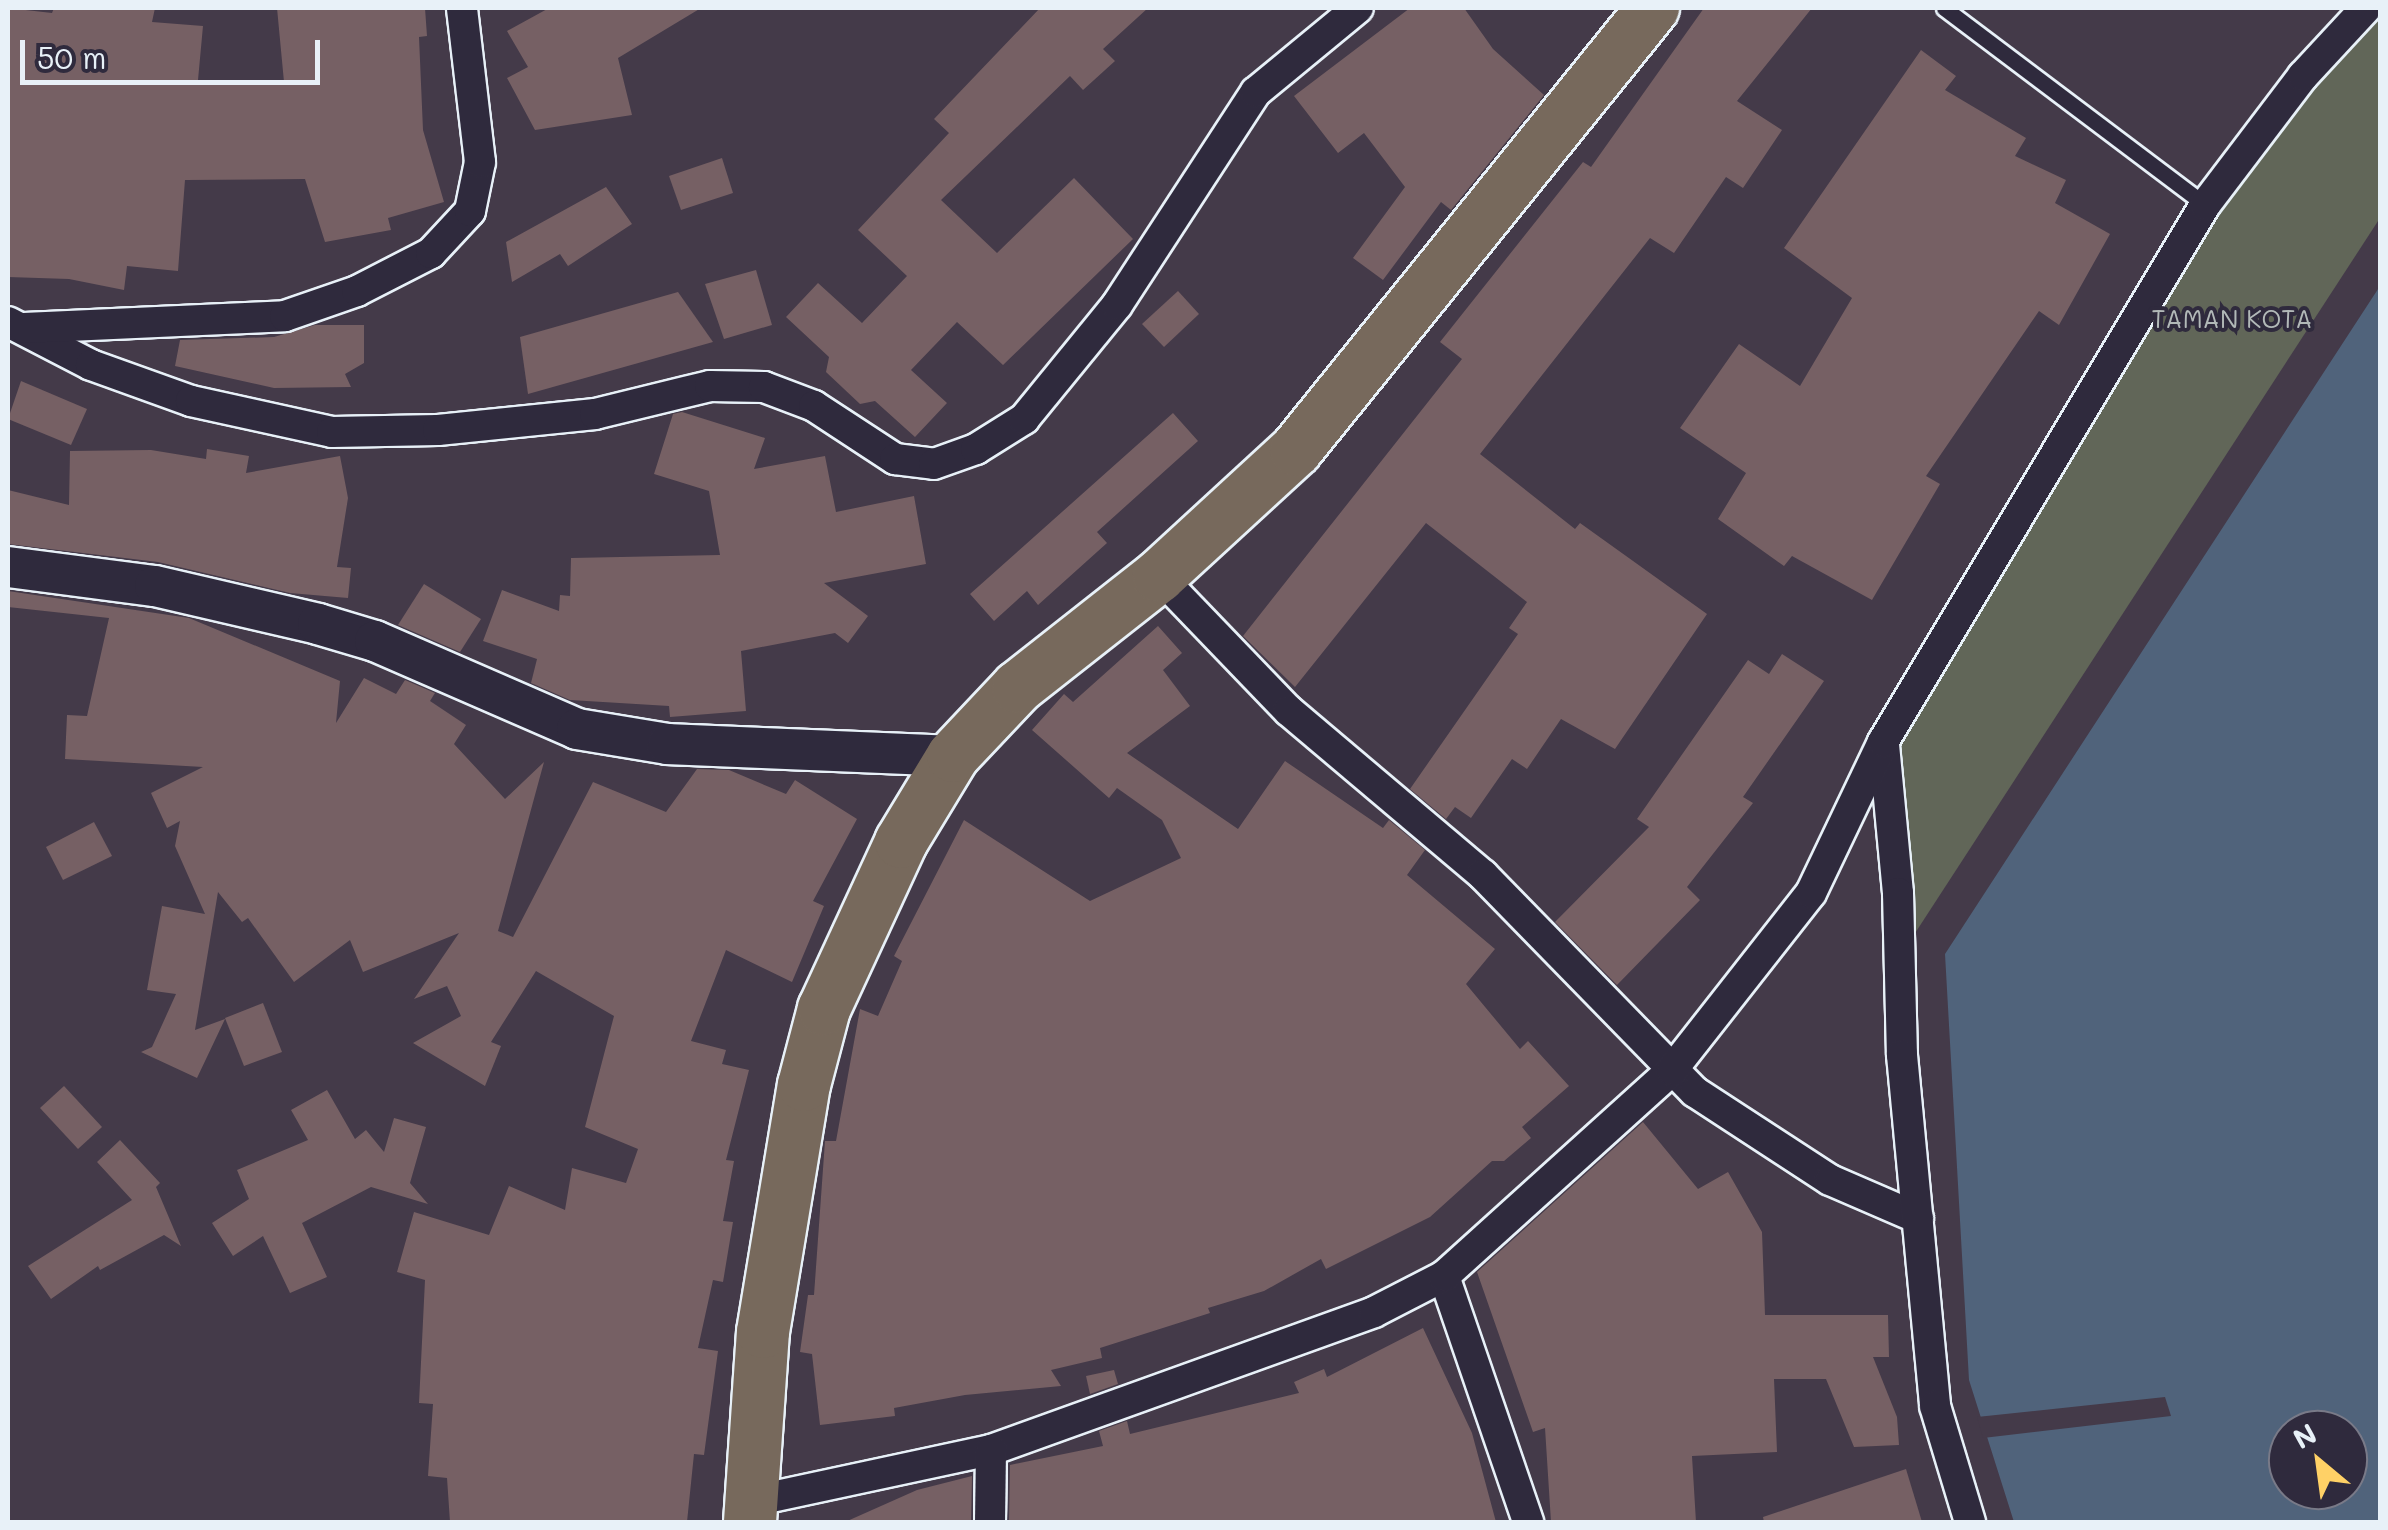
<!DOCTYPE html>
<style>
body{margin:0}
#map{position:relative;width:2388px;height:1530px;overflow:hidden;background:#443a49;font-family:Mali,sans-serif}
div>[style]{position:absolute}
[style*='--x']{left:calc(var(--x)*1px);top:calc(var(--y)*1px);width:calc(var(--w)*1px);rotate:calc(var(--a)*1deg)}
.green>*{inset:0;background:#616658}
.water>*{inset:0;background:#50637b}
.pier>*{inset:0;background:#443a49}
.building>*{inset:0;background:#766064}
.roads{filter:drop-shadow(2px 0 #e8f1f8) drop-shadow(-2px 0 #e8f1f8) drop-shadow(0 2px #e8f1f8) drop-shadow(0 -2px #e8f1f8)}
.service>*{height:15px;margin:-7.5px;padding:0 7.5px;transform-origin:7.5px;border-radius:7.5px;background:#2f2a3d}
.minor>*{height:30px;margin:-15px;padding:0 15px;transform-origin:15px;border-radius:15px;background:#2f2a3d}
.tertiary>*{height:40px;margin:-20px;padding:0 20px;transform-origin:20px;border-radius:20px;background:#2f2a3d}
.trunk>*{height:52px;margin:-26px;padding:0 26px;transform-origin:26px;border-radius:26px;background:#77695c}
span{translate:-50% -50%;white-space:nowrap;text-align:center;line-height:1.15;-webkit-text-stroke:8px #2f2a3d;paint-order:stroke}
.park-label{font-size:25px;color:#b2b9b8}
.frame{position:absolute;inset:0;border:10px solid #e8f1f8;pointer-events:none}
.north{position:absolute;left:2268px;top:1410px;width:100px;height:100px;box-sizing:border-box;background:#2f2a3d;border:2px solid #797a88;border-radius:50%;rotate:331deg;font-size:28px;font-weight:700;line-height:40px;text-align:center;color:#e8f1f8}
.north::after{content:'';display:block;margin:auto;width:35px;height:45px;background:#ffd166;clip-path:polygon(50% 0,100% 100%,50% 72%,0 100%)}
.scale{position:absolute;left:20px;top:40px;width:300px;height:45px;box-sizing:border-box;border:5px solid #e8f1f8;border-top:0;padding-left:12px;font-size:30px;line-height:35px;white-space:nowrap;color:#e8f1f8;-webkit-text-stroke:8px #2f2a3d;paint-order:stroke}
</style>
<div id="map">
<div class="green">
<i style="clip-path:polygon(2380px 15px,2380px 218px,1908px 944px,1891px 742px,2241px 176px,2351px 36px)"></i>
</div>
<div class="water">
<i style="clip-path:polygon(evenodd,2380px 286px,2380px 1522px,2014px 1522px,1969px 1380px,1945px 954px,2380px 286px,2288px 1430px,2348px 1430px,2348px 1490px,2288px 1490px,2288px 1430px)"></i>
</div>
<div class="pier">
<i style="clip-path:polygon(2165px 1397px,2171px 1416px,1983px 1438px,1977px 1417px)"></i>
</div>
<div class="building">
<i style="clip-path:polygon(8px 8px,52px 13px,54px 8px,155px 8px,152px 22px,203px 26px,198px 80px,284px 82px,277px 8px,425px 8px,427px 36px,419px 37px,423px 130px,444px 202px,388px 218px,391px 230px,325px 242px,305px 179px,185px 180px,178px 271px,127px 266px,124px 290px,69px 279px,8px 277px)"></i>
<i style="clip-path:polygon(549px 8px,701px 8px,618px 58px,632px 115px,535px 130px,507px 78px,528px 67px,507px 31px)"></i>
<i style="clip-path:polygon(1040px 8px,1148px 8px,1103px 49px,1115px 61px,1083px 90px,1070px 76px,941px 200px,997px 253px,1074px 178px,1133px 239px,1003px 365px,957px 322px,911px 370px,947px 403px,915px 437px,875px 401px,860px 404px,826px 372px,829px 357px,786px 317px,818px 283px,862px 323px,907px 276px,858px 230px,949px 133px,934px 119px)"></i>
<i style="clip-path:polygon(1410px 8px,1464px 8px,1493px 49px,1544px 95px,1451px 210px,1441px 202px,1383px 280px,1353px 258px,1405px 187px,1364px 133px,1338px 153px,1294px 96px)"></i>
<i style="clip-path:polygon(1704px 8px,1812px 8px,1737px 101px,1782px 130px,1743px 188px,1726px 177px,1674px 253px,1650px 238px,1480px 454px,1575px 529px,1580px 523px,1707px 614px,1615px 749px,1561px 719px,1527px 769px,1512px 759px,1471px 818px,1455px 807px,1446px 819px,1410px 789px,1518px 634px,1509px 628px,1527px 602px,1426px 523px,1295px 687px,1243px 636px,1462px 359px,1440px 342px,1583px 162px,1591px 167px)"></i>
<i style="clip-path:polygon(1921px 50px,1956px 76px,1945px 90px,2026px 138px,2015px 156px,2066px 180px,2055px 203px,2110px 234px,2059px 325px,2039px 311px,1926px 476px,1940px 484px,1872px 600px,1792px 556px,1784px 566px,1718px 519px,1746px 473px,1680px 428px,1739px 344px,1800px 386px,1852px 298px,1784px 248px)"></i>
<i style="clip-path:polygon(722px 158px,733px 193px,681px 210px,669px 176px)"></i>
<i style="clip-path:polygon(606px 187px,632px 224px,568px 266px,560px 254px,512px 282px,506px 242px)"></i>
<i style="clip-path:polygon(756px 270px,772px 325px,724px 339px,705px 284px)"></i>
<i style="clip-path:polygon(1178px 291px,1199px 314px,1164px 347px,1142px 324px)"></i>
<i style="clip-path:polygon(678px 292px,713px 342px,528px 394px,520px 337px)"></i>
<i style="clip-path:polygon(315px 325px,364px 325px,364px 363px,345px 374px,351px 387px,274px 388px,175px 366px,180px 340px,274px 337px)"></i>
<i style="clip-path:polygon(21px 381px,87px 409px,71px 445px,8px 419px)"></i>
<i style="clip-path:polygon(682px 412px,765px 438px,754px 469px,825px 456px,836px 512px,914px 496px,926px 564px,824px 583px,868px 616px,848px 643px,835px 633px,741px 651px,746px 711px,670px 717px,669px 706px,570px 700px,531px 683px,537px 659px,483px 641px,502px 590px,559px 611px,560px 595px,570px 596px,571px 558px,720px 555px,709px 491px,654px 474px,673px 414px)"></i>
<i style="clip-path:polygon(1173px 413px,1198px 441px,1097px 532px,1107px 543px,1038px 605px,1027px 591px,994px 621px,970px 594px)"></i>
<i style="clip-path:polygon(207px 449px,249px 456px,246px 473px,340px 456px,348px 498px,337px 567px,351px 568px,348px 598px,290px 593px,158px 562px,8px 544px,8px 490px,69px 505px,70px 451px,151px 450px,206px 459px)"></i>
<i style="clip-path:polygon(424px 584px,481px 619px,460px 652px,398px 625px)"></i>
<i style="clip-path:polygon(8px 591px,189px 618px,340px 681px,336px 723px,364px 678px,396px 694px,405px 680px,435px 693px,430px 701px,466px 725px,454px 744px,505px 799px,544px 762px,498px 931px,513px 937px,593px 782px,666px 812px,697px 769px,729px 770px,786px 794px,795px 780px,857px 819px,813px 901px,824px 906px,792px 982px,726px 950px,691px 1041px,726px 1050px,722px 1064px,749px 1070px,726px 1160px,734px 1161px,723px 1221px,733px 1222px,723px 1282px,713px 1280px,698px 1348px,718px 1351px,704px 1455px,694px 1454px,687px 1522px,450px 1522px,447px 1478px,428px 1476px,433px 1404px,419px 1403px,425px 1280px,397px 1272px,414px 1212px,489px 1235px,509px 1186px,565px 1210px,572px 1168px,626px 1183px,638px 1149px,585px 1127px,614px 1016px,536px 971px,491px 1042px,501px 1046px,485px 1086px,413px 1043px,461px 1016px,447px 986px,414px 999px,459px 933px,363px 972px,350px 940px,294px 982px,248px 918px,242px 922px,218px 892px,195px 1030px,225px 1019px,197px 1078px,141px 1052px,152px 1047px,176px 994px,147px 990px,162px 906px,205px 914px,175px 846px,180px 821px,167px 828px,151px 793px,203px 767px,65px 759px,67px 715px,87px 716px,109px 618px,8px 607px)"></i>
<i style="clip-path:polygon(1158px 626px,1182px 653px,1163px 670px,1190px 706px,1127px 753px,1238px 829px,1285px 761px,1383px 828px,1389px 820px,1425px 850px,1407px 875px,1495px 949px,1466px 984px,1520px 1049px,1528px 1041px,1569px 1086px,1522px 1127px,1531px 1138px,1504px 1161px,1492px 1161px,1430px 1217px,1326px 1269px,1321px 1259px,1264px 1291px,1208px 1308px,1210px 1313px,1100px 1348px,1102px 1358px,1051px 1370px,1061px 1386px,965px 1395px,894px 1408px,895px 1416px,820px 1425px,812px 1354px,800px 1352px,808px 1295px,814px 1295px,825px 1141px,836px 1141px,860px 1009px,878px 1016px,902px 961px,894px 956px,964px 820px,1090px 901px,1181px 858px,1162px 820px,1117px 788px,1109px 798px,1032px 730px,1064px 694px,1073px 702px)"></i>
<i style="clip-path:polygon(1782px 654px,1824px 681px,1743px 797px,1753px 803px,1687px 887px,1700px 900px,1617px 985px,1555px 922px,1649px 827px,1637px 819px,1748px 660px,1769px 674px)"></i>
<i style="clip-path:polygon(94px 822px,112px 856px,63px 880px,46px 847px)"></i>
<i style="clip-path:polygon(263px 1003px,282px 1052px,244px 1066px,225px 1018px)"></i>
<i style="clip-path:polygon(64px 1086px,102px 1127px,78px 1149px,40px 1108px)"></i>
<i style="clip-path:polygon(327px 1090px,355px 1139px,366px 1130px,384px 1152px,394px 1118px,426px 1127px,410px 1183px,428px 1204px,371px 1187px,302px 1223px,327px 1277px,290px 1293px,263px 1236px,233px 1256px,212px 1223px,249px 1199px,237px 1170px,308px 1140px,291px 1110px)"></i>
<i style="clip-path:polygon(1643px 1122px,1698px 1189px,1728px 1172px,1762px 1232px,1765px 1315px,1888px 1315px,1889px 1357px,1873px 1357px,1897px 1417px,1899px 1445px,1854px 1447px,1826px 1379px,1774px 1379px,1777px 1452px,1692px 1456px,1696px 1522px,1551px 1522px,1545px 1428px,1533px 1432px,1477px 1272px)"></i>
<i style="clip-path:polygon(120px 1140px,160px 1183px,156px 1187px,181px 1246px,164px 1235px,100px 1270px,98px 1266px,51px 1299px,28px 1266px,132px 1200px,97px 1162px)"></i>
<i style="clip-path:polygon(1423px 1328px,1472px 1433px,1496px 1522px,1009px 1522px,1010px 1465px,1103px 1446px,1099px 1431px,1127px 1421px,1130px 1434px,1299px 1393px,1294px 1382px,1324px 1369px,1327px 1377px)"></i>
<i style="clip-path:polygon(1114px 1370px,1118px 1384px,1090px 1394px,1086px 1376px)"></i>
<i style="clip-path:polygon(1906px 1469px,1922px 1522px,1764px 1522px,1763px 1517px)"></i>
<i style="clip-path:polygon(972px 1476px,971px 1522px,845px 1522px,917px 1490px)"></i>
</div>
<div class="roads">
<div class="service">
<i style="--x:1944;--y:8;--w:327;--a:37"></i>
</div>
<div class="minor">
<i style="--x:8;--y:322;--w:93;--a:27.4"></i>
<i style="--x:91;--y:365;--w:106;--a:19.8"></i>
<i style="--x:191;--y:401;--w:144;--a:12.4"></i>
<i style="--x:332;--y:432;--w:106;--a:-1.1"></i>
<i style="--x:438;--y:430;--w:158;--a:-5.8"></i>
<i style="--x:595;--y:414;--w:118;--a:-13.7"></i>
<i style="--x:710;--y:386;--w:54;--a:1.1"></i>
<i style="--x:764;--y:387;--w:53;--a:20.8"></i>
<i style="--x:814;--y:406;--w:97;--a:33.2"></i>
<i style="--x:895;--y:459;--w:39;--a:7"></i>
<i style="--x:934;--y:464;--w:45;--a:-19.7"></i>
<i style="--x:976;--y:449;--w:57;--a:-32"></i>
<i style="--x:1024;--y:419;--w:147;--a:-50.8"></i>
<i style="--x:1117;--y:305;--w:254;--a:-56.9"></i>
<i style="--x:1256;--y:92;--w:132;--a:-39.5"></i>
<i style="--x:24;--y:328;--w:261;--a:-2.6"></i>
<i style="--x:285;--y:316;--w:76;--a:-19.1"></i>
<i style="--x:357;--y:291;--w:83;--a:-27.2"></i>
<i style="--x:431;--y:253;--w:57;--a:-47.1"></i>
<i style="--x:470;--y:211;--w:50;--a:-78.5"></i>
<i style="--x:480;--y:162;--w:155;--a:-96.7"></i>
<i style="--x:1159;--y:576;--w:187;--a:46.1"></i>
<i style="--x:1289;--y:711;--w:254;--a:40.2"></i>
<i style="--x:1483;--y:875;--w:303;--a:45.7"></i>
<i style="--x:1695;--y:1092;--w:161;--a:33.1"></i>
<i style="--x:1830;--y:1180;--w:96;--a:23.4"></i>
<i style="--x:1884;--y:745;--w:149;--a:84.6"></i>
<i style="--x:1898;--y:893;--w:162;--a:88.6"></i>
<i style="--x:1902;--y:1055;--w:353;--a:84.6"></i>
<i style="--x:1935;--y:1406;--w:121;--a:73.2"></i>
<i style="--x:1444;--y:1276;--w:260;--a:71.1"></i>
<i style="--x:753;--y:1501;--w:243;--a:-12.1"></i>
<i style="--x:991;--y:1450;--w:407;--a:-19.8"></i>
<i style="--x:1374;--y:1312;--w:79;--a:-27.2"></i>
<i style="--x:1444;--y:1276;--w:307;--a:-42.1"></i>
<i style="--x:1672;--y:1070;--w:225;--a:-51.9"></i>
<i style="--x:1811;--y:893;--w:167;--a:-64.5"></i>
<i style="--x:1883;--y:742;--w:626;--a:-59.05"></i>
<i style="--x:2205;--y:205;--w:162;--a:-52.8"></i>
<i style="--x:2303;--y:76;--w:93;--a:-47.2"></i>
<i style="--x:990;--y:1522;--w:72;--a:-89.2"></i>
</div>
<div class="tertiary">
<i style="--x:8;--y:567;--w:148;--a:7.4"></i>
<i style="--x:155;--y:586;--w:167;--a:13.1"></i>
<i style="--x:318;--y:624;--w:59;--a:16.6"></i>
<i style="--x:375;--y:641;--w:220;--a:23.5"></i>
<i style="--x:577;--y:729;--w:92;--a:9.4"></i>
<i style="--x:668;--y:744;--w:285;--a:2.4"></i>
</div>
<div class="trunk">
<i style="--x:750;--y:1522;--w:190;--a:-86.1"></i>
<i style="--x:763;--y:1332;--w:250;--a:-80.6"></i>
<i style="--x:804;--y:1085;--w:79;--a:-75.3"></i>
<i style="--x:824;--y:1009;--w:184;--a:-65.2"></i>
<i style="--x:901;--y:842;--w:100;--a:-58.8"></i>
<i style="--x:953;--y:756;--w:95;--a:-46.7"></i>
<i style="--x:1018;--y:687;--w:179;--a:-38.2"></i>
<i style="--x:1159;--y:576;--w:186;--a:-42.6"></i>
<i style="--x:1296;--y:450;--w:568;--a:-51.07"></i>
</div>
</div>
<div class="park-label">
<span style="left:2232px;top:318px">TAMAN KOTA</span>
</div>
<div class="frame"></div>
<div class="north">N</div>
<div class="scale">50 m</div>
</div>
